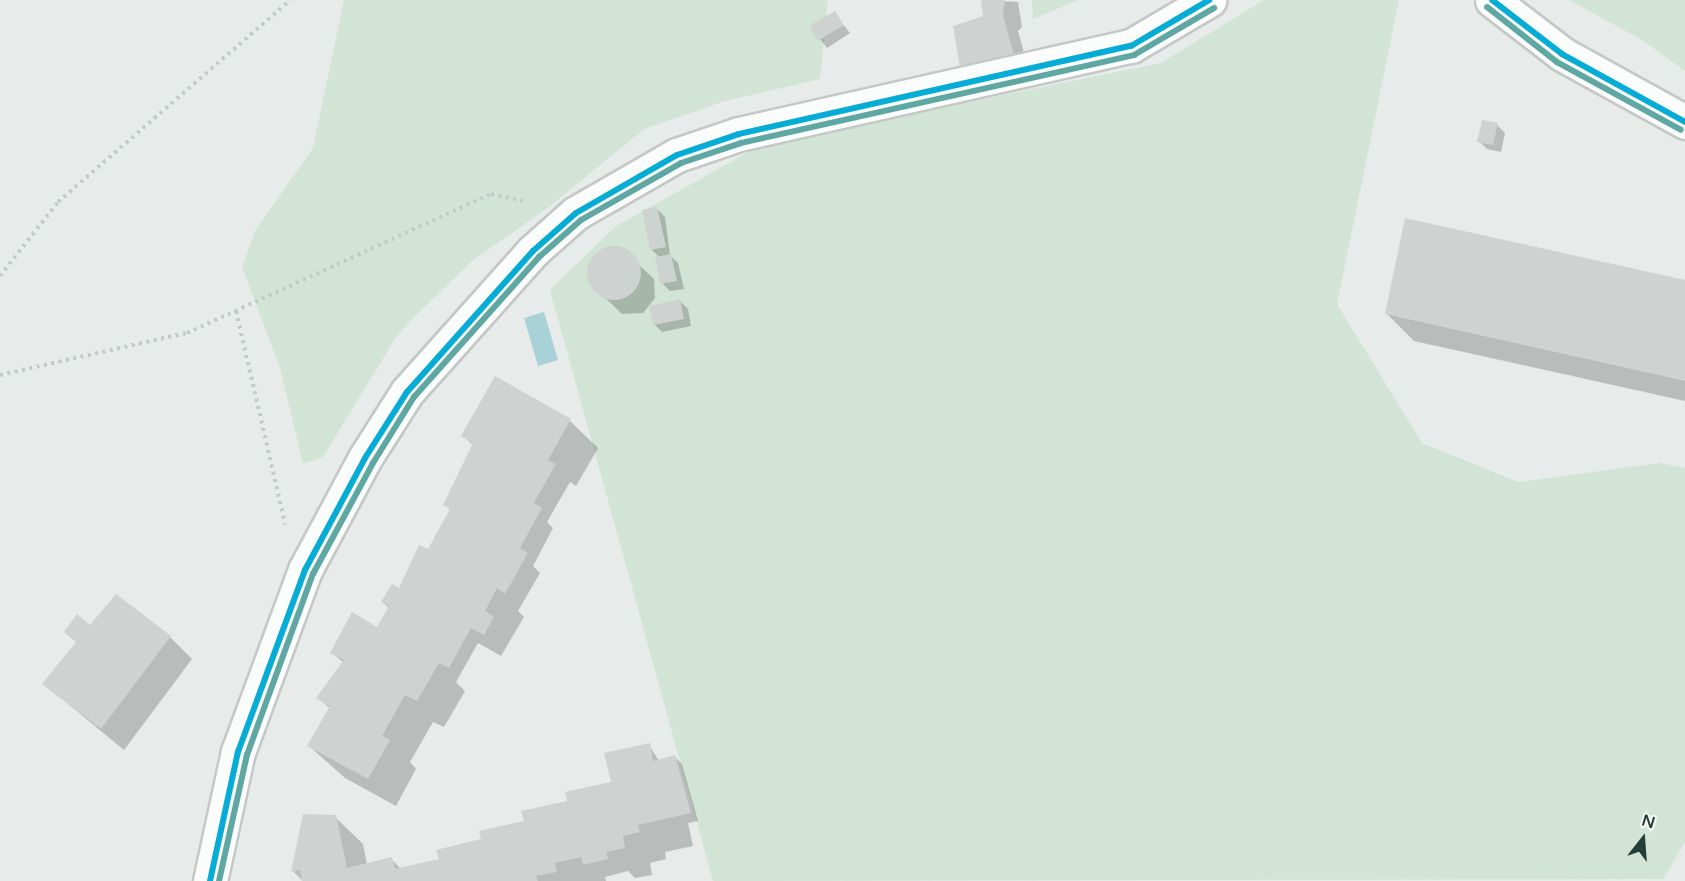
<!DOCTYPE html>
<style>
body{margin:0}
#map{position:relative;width:1685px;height:881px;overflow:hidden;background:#e7ebe9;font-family:"Varela Round",sans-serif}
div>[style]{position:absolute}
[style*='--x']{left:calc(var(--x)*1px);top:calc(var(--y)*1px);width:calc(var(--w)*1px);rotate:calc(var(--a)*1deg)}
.green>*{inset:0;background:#d1e4d6}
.water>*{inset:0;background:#a9d2d8}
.shadow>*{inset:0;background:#0003}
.building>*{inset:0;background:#ced2d0}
.round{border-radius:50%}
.path>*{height:4px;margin-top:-2px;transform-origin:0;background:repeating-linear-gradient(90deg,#c2cbc7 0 3px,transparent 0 7.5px)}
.roads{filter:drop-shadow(2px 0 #c4c8c6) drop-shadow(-2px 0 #c4c8c6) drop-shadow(0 2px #c4c8c6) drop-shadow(0 -2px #c4c8c6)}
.minor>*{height:33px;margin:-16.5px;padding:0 16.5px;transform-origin:16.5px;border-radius:16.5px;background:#fbfcfc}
.bus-1>*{height:6px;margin:-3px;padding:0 3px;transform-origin:3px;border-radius:3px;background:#05acd6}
.bus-2>*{height:6px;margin:-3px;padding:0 3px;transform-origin:3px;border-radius:3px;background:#5ea7a3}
span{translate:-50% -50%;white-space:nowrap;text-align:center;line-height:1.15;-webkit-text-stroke:4.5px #f5faf7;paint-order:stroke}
.north{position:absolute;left:1613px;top:809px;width:60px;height:60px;-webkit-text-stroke:4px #f5faf7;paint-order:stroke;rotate:17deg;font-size:16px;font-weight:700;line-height:24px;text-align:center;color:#243f37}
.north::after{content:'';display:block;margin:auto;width:21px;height:27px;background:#243f37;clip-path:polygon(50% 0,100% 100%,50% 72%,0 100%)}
</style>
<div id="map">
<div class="green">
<i style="clip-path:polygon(344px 0,828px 0,820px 79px,725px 101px,644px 129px,549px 207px,472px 261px,412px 319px,396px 337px,323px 457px,303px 464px,280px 368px,242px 267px,255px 231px,313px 148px)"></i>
<i style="clip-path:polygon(1032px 0,1078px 0,1033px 19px)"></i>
<i style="clip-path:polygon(1264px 0,1399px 0,1337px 304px,1422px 443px,1518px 482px,1660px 463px,1685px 468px,1685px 842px,1663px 879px,713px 881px,550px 290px,616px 226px,765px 143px,1161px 63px)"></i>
<i style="clip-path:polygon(1569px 0,1685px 0,1685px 71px,1642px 40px)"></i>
</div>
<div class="water">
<i style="clip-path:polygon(544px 312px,558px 360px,538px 366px,524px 318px)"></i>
</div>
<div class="shadow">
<i style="clip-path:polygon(982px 0,1018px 2px,1022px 27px,1018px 31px,1029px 71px,977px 83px,984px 17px)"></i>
<i style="clip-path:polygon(834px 13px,850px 33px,827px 48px,811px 27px)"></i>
<i style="clip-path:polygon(1497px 125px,1505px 133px,1501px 152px,1487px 149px,1479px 141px)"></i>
<i style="clip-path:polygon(657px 209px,665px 217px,670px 255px,678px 263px,684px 289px,670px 291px,662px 283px,660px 258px,652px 250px)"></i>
<i style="clip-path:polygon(604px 249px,622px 249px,654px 279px,655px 298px,643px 313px,622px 314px,591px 284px,589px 265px)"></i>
<i style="clip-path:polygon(1685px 282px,1685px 401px,1414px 341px,1387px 314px)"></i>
<i style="clip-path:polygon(680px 301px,688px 309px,691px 326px,662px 332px,654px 324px)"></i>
<i style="clip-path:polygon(509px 386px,570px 421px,598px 448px,576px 486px,570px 482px,547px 522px,553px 528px,533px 566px,540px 573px,518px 611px,524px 617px,511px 639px,501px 656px,478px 643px,456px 682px,465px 691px,444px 727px,433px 722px,410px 762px,416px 769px,396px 806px,345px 778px,308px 745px,331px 709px,318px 698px,344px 663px,331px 652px,378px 630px,390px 609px,383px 602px,400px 590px,420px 547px,430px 552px,451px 511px,445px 504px,473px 445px,463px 436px)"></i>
<i style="clip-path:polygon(170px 637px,192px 659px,124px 750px,44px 684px)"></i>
<i style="clip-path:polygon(649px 745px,659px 761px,674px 756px,682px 764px,698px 821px,688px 823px,693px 846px,665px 852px,666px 859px,650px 863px,652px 875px,635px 878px,628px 871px,605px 877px,606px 881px,303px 881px,293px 871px,335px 817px,363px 844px,367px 865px,391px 859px,401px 869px,440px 860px,613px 783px)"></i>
</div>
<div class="building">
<i style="clip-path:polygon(981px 0,1005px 0,1003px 15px,1014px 55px,960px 68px,953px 26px,983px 16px)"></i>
<i style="clip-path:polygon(835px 11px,844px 25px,818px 41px,809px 26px)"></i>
<i style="clip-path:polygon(1482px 120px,1498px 123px,1493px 145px,1477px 142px)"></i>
<i style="clip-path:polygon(657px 207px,666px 247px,650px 250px,642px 210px)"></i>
<i style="clip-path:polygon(1405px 218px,1685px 280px,1685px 381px,1385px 314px)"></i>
<i class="round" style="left:587px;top:246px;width:54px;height:54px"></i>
<i style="clip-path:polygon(671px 254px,677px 281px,660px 284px,655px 257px)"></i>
<i style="clip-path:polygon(680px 299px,684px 319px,653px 325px,649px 306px)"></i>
<i style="clip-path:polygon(495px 376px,571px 419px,548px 460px,556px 464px,534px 503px,542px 508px,520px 548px,528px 553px,505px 594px,497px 588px,485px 611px,494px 617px,484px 635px,471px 628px,449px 668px,439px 663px,417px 701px,405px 695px,382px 736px,390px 740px,368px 779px,307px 746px,330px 706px,316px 698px,344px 660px,330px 653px,352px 612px,377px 627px,389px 606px,381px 602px,392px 584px,399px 588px,419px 545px,428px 549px,450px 509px,443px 505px,473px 443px,461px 436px)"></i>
<i style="clip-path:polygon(116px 594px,171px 636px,101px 729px,42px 684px,76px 642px,64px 632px,77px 614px,90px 625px)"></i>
<i style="clip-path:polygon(650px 743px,653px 761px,675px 755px,691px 813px,638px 825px,640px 832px,623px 836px,625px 848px,606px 852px,608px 859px,583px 865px,581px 857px,555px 863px,557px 872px,536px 876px,538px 881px,302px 881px,300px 870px,291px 872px,303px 814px,336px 815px,347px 868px,392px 857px,395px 869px,439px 859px,436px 850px,481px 839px,479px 831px,524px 821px,521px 811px,567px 801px,565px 792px,611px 782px,604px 753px)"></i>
</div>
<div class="path">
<i style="--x:0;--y:276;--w:94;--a:-51.9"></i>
<i style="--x:58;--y:202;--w:308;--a:-41"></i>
<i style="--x:236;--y:311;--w:219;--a:77"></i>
<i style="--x:0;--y:375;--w:192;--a:-12.7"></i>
<i style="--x:187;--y:333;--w:334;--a:-24.6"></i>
<i style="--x:491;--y:194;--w:38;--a:12"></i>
</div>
<div class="roads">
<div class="minor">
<i style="--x:1492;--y:0;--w:88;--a:37.6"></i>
<i style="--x:1562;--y:54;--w:141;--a:28.9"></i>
<i style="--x:210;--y:881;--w:132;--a:-77.8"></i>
<i style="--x:238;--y:752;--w:194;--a:-69.8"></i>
<i style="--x:305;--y:570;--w:127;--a:-61.8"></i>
<i style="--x:365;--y:458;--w:78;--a:-57.5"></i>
<i style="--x:407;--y:392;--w:189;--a:-48.2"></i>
<i style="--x:533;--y:251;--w:57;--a:-41.5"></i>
<i style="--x:576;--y:213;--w:116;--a:-29.9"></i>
<i style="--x:677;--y:155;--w:65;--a:-18.7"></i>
<i style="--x:739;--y:134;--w:402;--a:-12.7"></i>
<i style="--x:1131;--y:46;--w:91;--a:-30.5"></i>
</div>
</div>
<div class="bus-1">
<i style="--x:1492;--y:0;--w:88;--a:37.6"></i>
<i style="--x:1562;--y:54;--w:141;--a:28.9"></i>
<i style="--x:210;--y:881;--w:132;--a:-77.8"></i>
<i style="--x:238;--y:752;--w:194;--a:-69.8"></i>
<i style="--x:305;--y:570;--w:127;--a:-61.8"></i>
<i style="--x:365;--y:458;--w:78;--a:-57.5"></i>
<i style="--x:407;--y:392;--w:189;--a:-48.2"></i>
<i style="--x:533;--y:251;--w:57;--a:-41.5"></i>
<i style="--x:576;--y:213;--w:116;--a:-29.9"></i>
<i style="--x:677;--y:155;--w:65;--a:-18.7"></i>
<i style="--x:739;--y:134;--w:402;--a:-12.7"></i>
<i style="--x:1131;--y:46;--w:91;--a:-30.5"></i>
</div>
<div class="bus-2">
<i style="--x:1487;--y:7;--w:89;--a:38.2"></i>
<i style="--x:1557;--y:62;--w:141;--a:28.7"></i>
<i style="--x:219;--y:881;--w:129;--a:-77.5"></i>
<i style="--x:247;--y:755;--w:193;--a:-70"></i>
<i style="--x:313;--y:574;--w:126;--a:-61.6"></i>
<i style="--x:373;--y:463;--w:78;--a:-58.2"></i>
<i style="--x:414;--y:397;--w:188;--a:-48.2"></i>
<i style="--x:539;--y:257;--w:56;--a:-41.4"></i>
<i style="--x:581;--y:220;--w:115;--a:-29.7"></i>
<i style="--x:681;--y:163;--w:63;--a:-18.4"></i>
<i style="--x:741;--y:143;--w:403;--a:-12.6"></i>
<i style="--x:1134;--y:55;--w:93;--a:-30.4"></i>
</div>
<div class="north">N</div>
</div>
